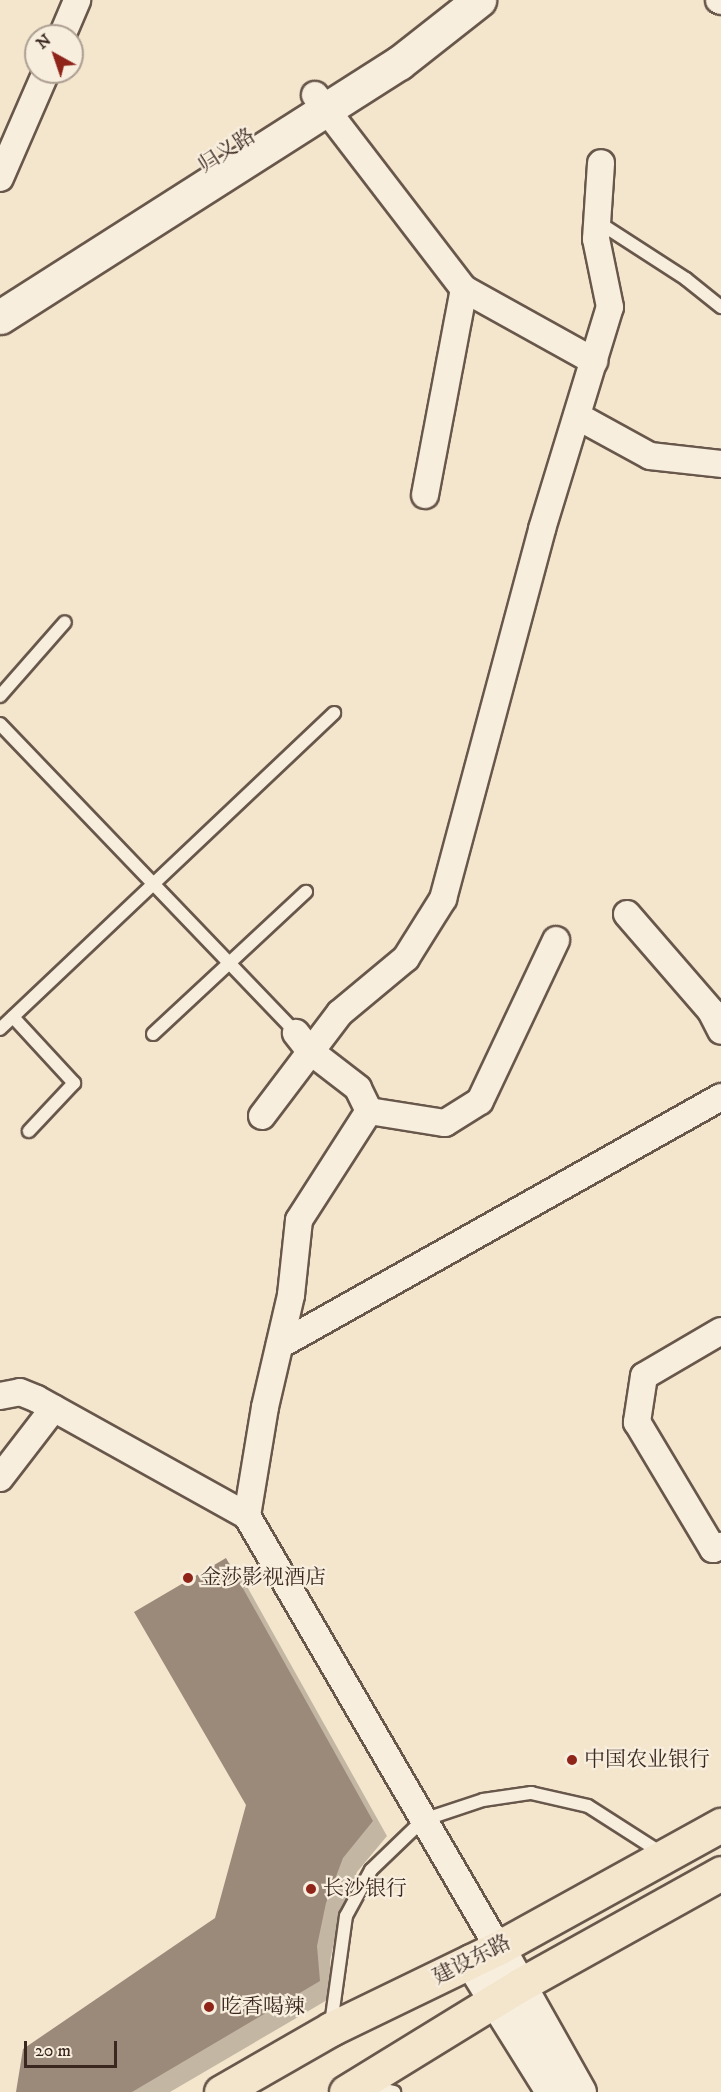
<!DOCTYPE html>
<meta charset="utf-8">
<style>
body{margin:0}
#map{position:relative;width:721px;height:2092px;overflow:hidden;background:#f4e5cd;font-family:"IM FELL DW Pica","Noto Serif SC",serif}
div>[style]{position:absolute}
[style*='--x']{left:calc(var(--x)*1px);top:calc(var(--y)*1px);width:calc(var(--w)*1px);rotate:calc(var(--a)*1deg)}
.shadow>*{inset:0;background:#0003}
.building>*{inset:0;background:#9b8a7a}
.roads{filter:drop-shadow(2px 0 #68574b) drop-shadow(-2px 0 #68574b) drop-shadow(0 2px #68574b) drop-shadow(0 -2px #68574b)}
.lane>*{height:12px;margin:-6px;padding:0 6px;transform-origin:6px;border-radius:6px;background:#f8eede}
.street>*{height:26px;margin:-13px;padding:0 13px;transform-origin:13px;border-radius:13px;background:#f8eede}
.secondary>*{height:33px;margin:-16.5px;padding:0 16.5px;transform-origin:16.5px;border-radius:16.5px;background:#f8eede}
.primary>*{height:33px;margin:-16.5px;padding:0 16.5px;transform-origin:16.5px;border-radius:16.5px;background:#f4e5cd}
.dots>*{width:16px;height:16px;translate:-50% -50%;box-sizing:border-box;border:3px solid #f8eede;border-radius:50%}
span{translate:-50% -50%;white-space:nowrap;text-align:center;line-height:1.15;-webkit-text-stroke:4.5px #f8eede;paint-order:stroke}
.street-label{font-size:21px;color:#3a2820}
.poi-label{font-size:21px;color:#3a2820}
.left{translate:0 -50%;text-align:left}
.north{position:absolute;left:24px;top:24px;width:60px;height:60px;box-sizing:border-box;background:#f8eede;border:2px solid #ac9f92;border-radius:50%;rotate:320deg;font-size:16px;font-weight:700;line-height:24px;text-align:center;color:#3a2820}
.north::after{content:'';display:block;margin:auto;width:21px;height:27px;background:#8f2418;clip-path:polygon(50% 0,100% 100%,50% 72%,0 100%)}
.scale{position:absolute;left:24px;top:2041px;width:93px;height:27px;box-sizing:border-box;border:3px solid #3a2820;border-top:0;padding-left:8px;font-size:18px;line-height:21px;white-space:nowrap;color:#3a2820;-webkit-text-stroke:4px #f8eede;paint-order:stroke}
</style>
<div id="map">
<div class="shadow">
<i style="clip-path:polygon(226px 1560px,240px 1574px,387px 1836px,357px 1872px,339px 1918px,330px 1961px,334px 1996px,170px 2092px,17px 2092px,216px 1919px,248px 1805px)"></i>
</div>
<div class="building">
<i style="clip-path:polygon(226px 1558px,373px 1821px,343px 1858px,326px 1903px,317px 1946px,320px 1981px,132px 2092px,16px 2092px,23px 2049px,215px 1918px,246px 1805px,134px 1612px)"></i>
</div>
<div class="roads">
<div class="lane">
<i style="--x:598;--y:222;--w:105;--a:32.9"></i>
<i style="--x:686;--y:279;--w:45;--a:38.7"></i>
<i style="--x:0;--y:696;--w:98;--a:-48.7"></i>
<i style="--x:0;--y:724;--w:428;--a:46.2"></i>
<i style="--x:13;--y:1017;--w:90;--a:47.3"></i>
<i style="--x:74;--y:1083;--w:66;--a:133.2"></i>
<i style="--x:0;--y:1029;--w:460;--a:-43.4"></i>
<i style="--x:153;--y:1034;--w:209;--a:-42.9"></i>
<i style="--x:331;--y:2024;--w:109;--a:-82.1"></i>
<i style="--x:346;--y:1916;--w:52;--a:-61.5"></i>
<i style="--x:371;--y:1870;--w:72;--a:-43.9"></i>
<i style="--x:423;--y:1820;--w:63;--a:-18.4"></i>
<i style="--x:483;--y:1800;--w:49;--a:-8.3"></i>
<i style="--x:531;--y:1793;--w:58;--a:12.8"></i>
<i style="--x:588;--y:1806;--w:89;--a:32.6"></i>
<i style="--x:368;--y:2086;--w:27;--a:13"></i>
</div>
<div class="street">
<i style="--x:719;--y:0;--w:2;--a:27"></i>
<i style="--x:62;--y:36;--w:39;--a:-67"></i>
<i style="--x:315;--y:95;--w:245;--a:52.5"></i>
<i style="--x:464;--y:289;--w:149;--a:29"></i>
<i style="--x:0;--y:178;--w:116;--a:-66.5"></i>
<i style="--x:577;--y:416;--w:83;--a:28.7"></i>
<i style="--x:650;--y:456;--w:71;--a:6.4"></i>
<i style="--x:425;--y:495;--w:210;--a:-79.3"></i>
<i style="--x:627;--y:914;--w:128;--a:49.1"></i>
<i style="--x:711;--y:1011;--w:22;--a:63"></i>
<i style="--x:369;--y:1111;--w:77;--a:9"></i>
<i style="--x:445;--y:1123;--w:41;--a:-32.2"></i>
<i style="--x:480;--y:1101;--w:178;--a:-64.7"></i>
<i style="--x:262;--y:1116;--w:129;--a:-52.9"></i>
<i style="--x:340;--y:1013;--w:86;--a:-39.8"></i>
<i style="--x:406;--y:958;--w:70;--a:-57.9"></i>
<i style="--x:443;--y:899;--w:383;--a:-75"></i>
<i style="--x:542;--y:529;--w:232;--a:-73"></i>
<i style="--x:610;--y:307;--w:69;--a:-101.6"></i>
<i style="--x:596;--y:239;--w:76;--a:-86.2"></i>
<i style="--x:721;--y:1331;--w:89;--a:149.7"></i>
<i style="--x:644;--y:1376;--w:47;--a:98.7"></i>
<i style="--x:637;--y:1422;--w:148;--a:59.1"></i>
<i style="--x:713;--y:1549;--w:9;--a:-21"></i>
<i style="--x:280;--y:1345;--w:506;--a:-29.35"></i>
<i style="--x:0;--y:1396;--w:20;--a:-11"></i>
<i style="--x:20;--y:1392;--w:18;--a:22"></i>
<i style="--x:37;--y:1399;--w:240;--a:29.1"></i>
<i style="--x:247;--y:1516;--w:500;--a:59.8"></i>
<i style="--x:0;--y:1478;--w:88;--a:-52.4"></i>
<i style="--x:247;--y:1516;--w:110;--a:-80.6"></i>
<i style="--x:265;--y:1407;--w:115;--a:-76.9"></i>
<i style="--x:291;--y:1295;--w:75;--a:-83.9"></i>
<i style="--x:299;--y:1220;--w:130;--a:-57.3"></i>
<i style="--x:369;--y:1111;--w:25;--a:-116"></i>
<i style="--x:358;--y:1088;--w:61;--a:-142.4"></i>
<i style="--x:310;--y:1051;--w:23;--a:-128"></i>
</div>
<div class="secondary">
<i style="--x:0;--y:317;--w:473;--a:-32.5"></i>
<i style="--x:399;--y:63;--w:102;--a:-38.2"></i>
<i style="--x:498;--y:1948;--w:165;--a:60.6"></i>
<i style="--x:471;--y:1961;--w:155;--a:58"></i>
</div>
<div class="primary">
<i style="--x:221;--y:2092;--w:127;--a:-29.8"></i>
<i style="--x:331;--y:2029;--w:186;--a:-25.9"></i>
<i style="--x:498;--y:1948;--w:255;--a:-28.9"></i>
<i style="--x:346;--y:2092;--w:204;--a:-31.6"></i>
<i style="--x:520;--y:1985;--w:230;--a:-29.1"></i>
</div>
</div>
<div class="dots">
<i style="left:188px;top:1578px;background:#8f2418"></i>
<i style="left:572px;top:1760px;background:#8f2418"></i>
<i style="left:311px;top:1889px;background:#8f2418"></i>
<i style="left:209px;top:2007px;background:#8f2418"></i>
</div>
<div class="street-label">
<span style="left:227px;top:151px;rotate:-33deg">归义路</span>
<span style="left:472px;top:1960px;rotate:-27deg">建设东路</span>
</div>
<div class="poi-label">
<span class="left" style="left:200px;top:1578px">金莎影视酒店</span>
<span class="left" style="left:584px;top:1760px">中国农业银行</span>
<span class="left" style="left:323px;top:1889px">长沙银行</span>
<span class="left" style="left:221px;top:2007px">吃香喝辣</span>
</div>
<div class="north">N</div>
<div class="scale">20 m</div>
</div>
